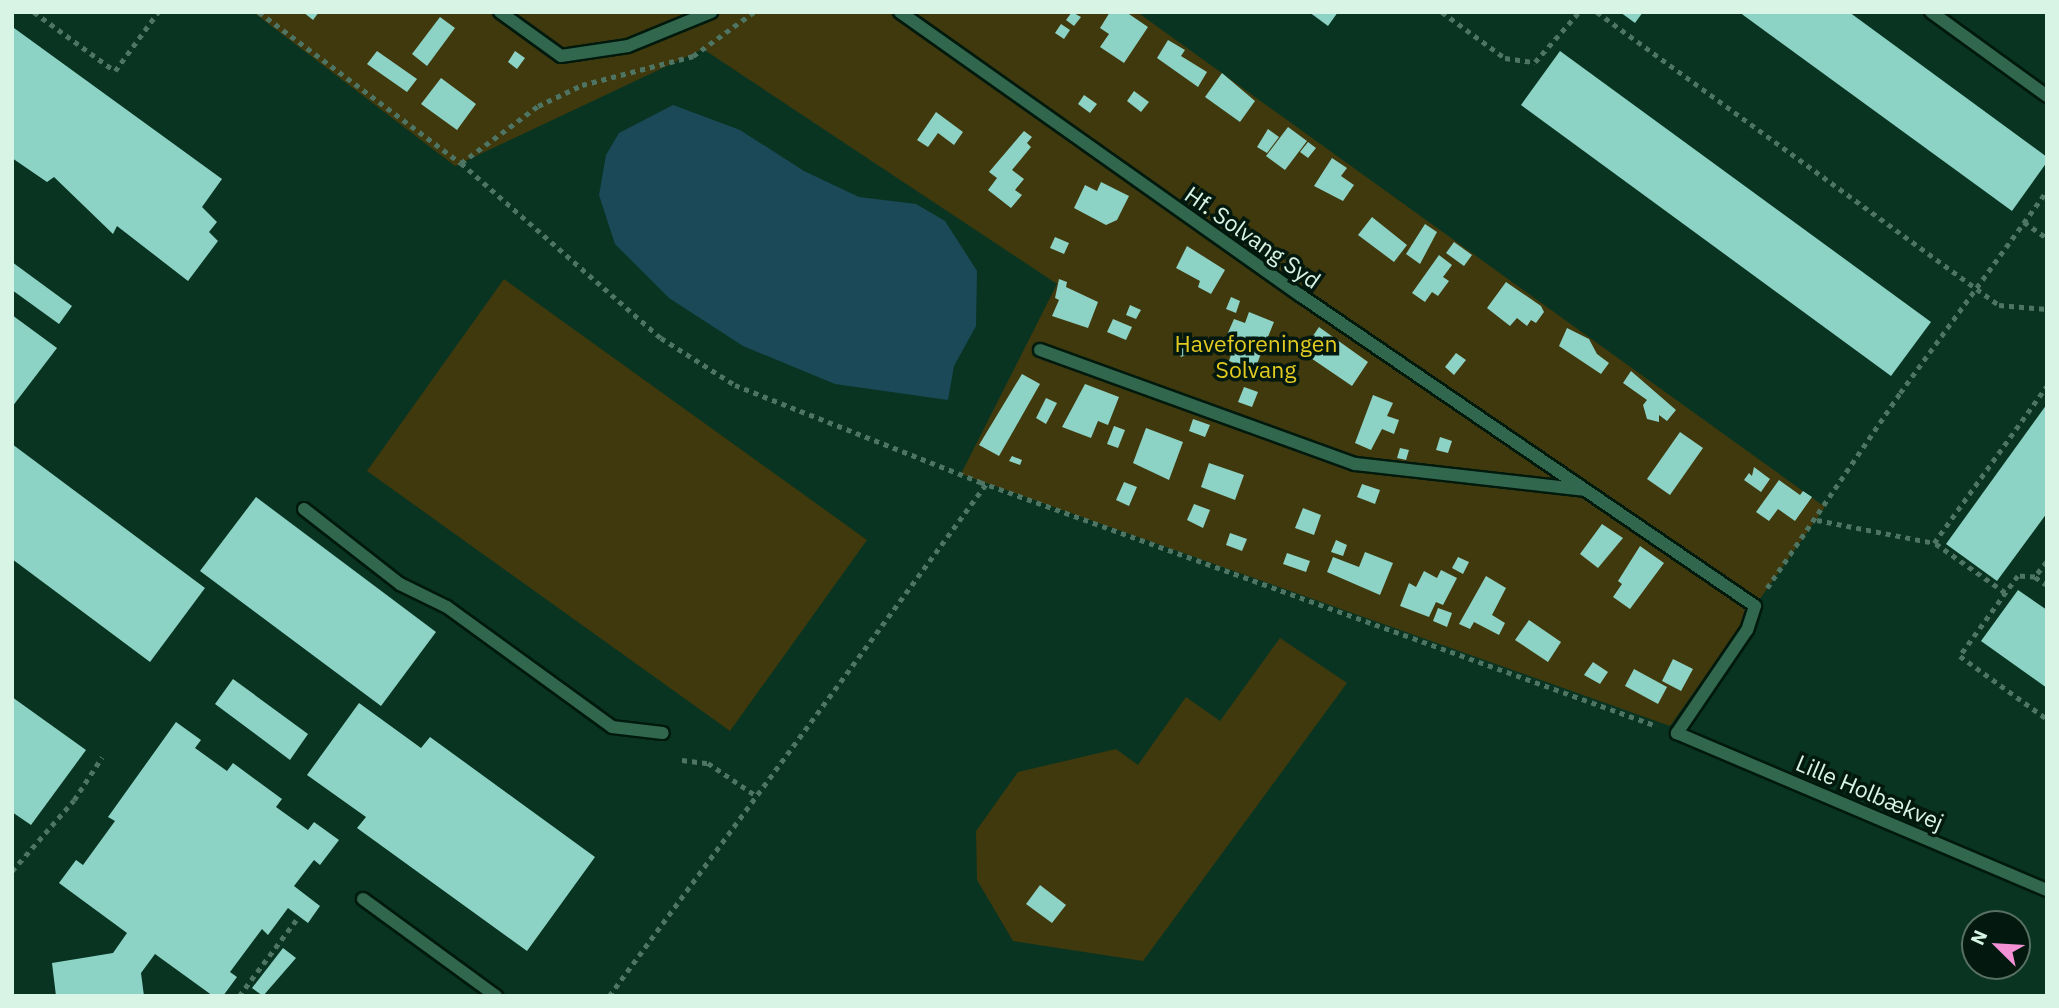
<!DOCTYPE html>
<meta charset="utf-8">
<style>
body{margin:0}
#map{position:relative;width:2059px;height:1008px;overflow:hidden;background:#083421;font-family:"IBM Plex Sans",sans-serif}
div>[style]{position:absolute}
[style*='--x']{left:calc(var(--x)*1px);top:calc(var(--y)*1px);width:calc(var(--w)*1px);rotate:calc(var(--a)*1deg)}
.green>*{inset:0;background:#40390d}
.water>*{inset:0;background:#1b4957}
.building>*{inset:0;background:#8dd3c5}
.path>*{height:4.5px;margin-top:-2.25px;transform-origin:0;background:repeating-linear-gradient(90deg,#4e7563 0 5px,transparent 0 10px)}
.roads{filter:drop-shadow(2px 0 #00190d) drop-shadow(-2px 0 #00190d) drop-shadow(0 2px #00190d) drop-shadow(0 -2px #00190d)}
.lane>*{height:12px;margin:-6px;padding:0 6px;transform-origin:6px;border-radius:6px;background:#31674d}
span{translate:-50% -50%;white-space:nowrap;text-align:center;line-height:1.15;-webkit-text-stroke:7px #03180e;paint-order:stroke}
.street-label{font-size:23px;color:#d8f4e4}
.park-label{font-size:23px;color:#e2ca22}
.frame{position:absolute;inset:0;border:14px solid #d8f4e4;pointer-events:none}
.north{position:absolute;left:1961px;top:910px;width:70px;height:70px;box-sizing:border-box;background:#03180e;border:2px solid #587064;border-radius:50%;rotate:294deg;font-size:19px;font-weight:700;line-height:28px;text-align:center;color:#d8f4e4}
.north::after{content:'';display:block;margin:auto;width:24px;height:32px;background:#f491d4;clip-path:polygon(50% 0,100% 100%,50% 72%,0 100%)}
</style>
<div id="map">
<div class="green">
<i style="clip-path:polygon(253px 12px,1137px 12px,1825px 507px,1670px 726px,961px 474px,1057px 284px,703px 49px,455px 166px)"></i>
<i style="clip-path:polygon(504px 279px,867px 540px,730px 731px,367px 471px)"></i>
<i style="clip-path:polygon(1280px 638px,1347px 683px,1143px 961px,1013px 941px,977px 880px,976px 831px,1018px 772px,1116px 749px,1138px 765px,1186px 697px,1220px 721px)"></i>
</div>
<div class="water">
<i style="clip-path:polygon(673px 105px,740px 130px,804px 171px,859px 197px,916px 204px,945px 221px,977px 271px,976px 326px,954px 366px,948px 400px,835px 384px,743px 346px,669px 298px,615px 244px,599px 195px,606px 155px,619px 133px)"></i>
</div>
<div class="building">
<i style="clip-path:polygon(303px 12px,319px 12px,313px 20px)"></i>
<i style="clip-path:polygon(1072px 12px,1081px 17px,1074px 26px,1066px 20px)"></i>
<i style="clip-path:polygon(1110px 12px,1126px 12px,1148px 27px,1124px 63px,1100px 47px,1109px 34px,1100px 28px)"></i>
<i style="clip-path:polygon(1309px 12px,1338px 12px,1328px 26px)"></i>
<i style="clip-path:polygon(1620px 12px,1643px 12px,1635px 23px)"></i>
<i style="clip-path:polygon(1739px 12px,1849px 12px,2047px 157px,2047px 162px,2012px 211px)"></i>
<i style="clip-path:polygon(440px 17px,455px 28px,427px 66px,412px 54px)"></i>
<i style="clip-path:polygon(1061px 24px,1070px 30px,1064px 39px,1055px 33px)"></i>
<i style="clip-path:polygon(14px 28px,222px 179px,202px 207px,217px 222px,209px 232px,218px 241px,188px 281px,117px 226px,113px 234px,54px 177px,47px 182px,12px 158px)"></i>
<i style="clip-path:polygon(1168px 40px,1185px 50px,1181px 56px,1207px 72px,1198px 87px,1157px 58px)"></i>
<i style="clip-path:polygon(377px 51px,417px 79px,407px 92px,367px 64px)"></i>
<i style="clip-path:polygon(515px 51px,525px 58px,517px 69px,508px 62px)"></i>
<i style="clip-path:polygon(1560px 51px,1931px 322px,1891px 376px,1521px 105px)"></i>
<i style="clip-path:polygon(1222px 73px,1255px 101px,1240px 122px,1205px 97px)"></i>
<i style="clip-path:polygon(441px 78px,476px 104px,457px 130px,421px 104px)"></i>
<i style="clip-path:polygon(1134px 91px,1149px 102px,1141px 112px,1127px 101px)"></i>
<i style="clip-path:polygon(1084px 95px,1097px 104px,1090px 113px,1078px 104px)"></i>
<i style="clip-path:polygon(936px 112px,963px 132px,954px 145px,938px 133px,928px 147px,917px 140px)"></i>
<i style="clip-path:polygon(1288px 127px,1307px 141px,1285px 170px,1266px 156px)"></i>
<i style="clip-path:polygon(1268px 129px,1279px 137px,1267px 153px,1257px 147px)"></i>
<i style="clip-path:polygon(1024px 131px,1032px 137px,1027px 143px,1031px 147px,1012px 170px,1024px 179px,1015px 190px,1022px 195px,1011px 208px,988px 190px,997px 178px,989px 172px)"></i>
<i style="clip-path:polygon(1308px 142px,1316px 148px,1308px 158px,1300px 152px)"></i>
<i style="clip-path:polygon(1332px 158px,1347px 168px,1341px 176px,1354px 185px,1343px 201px,1314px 186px)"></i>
<i style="clip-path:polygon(1101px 182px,1129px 196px,1117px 220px,1106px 225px,1074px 208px,1085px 185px,1097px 191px)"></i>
<i style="clip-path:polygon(1372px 217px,1407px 245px,1394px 262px,1358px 235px)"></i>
<i style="clip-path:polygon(1425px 224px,1437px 232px,1420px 264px,1406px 254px)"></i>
<i style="clip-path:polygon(1055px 237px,1069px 243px,1064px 254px,1050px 248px)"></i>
<i style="clip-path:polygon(1454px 242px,1472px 255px,1464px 266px,1446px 253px)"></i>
<i style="clip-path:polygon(1187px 246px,1225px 270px,1211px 294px,1198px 287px,1200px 281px,1176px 268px)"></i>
<i style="clip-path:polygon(1439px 255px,1452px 265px,1443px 277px,1449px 281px,1438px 296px,1432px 292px,1425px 302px,1412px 293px)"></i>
<i style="clip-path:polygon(12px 262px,72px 306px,59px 324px,12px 290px)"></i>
<i style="clip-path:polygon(1059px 279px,1067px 282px,1066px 287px,1098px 302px,1088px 328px,1052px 316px,1059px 300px,1055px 298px)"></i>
<i style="clip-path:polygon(1506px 282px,1541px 306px,1544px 312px,1536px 323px,1531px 320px,1527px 326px,1517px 318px,1510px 326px,1487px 308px)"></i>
<i style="clip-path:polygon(1231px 297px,1240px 301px,1236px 313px,1226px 309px)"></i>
<i style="clip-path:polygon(1130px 305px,1141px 310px,1136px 319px,1126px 315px)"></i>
<i style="clip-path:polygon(1249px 312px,1274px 322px,1254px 371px,1229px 361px,1233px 348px,1223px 344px,1234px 319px,1245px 323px)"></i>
<i style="clip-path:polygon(12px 315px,57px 348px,12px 407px)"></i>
<i style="clip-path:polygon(1113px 319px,1132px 327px,1126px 340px,1107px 332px)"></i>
<i style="clip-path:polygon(1319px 327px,1368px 362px,1352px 386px,1302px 352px)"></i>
<i style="clip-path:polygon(1567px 328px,1589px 339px,1597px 354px,1609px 363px,1601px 374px,1559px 346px)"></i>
<i style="clip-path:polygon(1188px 341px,1193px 352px,1181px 357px,1176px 346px)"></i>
<i style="clip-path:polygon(1456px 353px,1466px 360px,1454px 375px,1445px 367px)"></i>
<i style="clip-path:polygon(1631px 371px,1676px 410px,1667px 421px,1659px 415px,1659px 422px,1647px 419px,1643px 405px,1647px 400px,1623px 383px)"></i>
<i style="clip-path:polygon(1022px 374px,1040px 384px,999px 456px,979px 445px)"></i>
<i style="clip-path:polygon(1085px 384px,1119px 397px,1108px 425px,1098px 421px,1091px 438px,1062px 427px)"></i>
<i style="clip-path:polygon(1244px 387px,1258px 392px,1252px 407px,1238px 402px)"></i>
<i style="clip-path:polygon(1373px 395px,1393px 403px,1387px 416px,1399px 420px,1394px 434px,1382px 429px,1371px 450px,1355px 443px)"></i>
<i style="clip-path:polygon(1046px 398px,1057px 403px,1046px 424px,1036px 418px)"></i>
<i style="clip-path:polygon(2047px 404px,2047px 513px,1997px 581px,1946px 544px)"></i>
<i style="clip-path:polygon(1193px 419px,1210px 425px,1205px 437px,1189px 431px)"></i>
<i style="clip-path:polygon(1114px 426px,1125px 430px,1118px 448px,1107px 444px)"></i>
<i style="clip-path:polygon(1146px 428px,1183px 442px,1169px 480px,1133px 463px)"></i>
<i style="clip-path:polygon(1680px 432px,1703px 448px,1670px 495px,1647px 479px)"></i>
<i style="clip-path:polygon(1440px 437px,1452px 441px,1448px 453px,1436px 450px)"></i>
<i style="clip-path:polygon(12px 444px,205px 588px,150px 662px,12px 559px)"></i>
<i style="clip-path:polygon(1400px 448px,1409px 450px,1406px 460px,1397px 458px)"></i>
<i style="clip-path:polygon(1012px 456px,1022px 460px,1020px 465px,1009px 461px)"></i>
<i style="clip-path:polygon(1209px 463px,1244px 475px,1235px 500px,1201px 487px)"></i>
<i style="clip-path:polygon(1754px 467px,1770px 479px,1761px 492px,1744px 480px,1749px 473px,1752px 476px)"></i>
<i style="clip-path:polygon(1779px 480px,1800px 495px,1803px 491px,1812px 497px,1795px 521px,1778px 509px,1769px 521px,1756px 512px)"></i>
<i style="clip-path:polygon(1124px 482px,1137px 487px,1129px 506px,1116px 500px)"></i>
<i style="clip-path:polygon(1362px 484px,1380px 490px,1375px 504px,1357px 497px)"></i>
<i style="clip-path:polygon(256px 497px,436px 632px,381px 706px,200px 571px)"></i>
<i style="clip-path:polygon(1194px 504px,1210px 510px,1203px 528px,1187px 520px)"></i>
<i style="clip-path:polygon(1303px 508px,1321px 515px,1314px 535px,1295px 528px)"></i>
<i style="clip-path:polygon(1602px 524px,1623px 538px,1598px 568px,1580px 554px)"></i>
<i style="clip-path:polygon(1230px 533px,1247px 539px,1242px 551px,1226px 545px)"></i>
<i style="clip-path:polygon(1336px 540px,1347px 545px,1343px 556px,1331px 552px)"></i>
<i style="clip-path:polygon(1640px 546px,1664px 563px,1630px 609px,1613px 597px,1622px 584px,1618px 581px)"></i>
<i style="clip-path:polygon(1365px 552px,1393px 563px,1380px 595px,1327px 572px,1333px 557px,1359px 567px)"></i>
<i style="clip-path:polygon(1287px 553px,1310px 561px,1306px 572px,1283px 564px)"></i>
<i style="clip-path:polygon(1458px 557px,1469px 562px,1463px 574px,1452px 568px)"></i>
<i style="clip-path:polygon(1441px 570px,1457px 578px,1443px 605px,1436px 602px,1429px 617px,1400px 606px,1409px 583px,1416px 587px,1424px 571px,1437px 578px)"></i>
<i style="clip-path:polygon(1486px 576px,1506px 588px,1492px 615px,1505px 623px,1499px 635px,1474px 622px,1470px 629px,1459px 624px)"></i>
<i style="clip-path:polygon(2018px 590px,2047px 610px,2047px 688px,1981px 641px)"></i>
<i style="clip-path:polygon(1438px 608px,1452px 613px,1447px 627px,1433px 621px)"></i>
<i style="clip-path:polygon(1529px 620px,1561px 642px,1548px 662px,1515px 640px)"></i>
<i style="clip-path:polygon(1673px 659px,1693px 669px,1681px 691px,1662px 681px)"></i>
<i style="clip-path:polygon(1593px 662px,1608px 672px,1600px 684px,1584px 675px)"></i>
<i style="clip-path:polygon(1634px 669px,1667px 687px,1658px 704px,1625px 686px)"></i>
<i style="clip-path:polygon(233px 679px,308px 734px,290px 760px,215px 704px)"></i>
<i style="clip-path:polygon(12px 697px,86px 750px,31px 825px,12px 812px)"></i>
<i style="clip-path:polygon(359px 703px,421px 748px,430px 737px,595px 857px,527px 951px,357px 828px,366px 817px,307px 775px)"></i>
<i style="clip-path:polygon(176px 722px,201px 740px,195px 748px,227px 771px,233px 763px,282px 799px,276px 807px,308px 830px,314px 822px,339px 840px,320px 865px,314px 860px,294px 886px,320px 906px,308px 923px,288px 908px,268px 935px,262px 929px,230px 972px,237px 977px,223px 996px,213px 996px,155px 954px,141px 973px,144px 996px,56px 996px,52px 963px,113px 953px,127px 933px,59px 883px,76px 860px,83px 865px,115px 821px,108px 817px)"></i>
<i style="clip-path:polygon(1040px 885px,1066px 905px,1052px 923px,1026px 904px)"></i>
<i style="clip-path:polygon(283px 948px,296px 958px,263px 996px,252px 988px)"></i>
</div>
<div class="path">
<i style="--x:34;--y:12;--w:100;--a:36.1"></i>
<i style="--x:115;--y:71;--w:73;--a:-53.9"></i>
<i style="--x:259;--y:12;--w:252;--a:36.8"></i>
<i style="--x:461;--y:163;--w:266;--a:41.2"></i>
<i style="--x:661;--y:338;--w:88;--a:32.4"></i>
<i style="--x:735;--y:385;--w:264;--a:21.6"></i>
<i style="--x:980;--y:482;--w:720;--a:19.82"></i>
<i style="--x:1442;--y:12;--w:78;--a:36.1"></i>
<i style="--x:1505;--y:58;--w:30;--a:8"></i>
<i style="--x:1535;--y:62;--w:67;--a:-48.7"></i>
<i style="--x:1597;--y:12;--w:497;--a:36.1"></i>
<i style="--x:1999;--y:305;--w:48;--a:4.8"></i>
<i style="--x:461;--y:163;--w:96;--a:-36.5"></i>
<i style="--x:538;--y:106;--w:49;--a:-25.5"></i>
<i style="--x:582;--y:85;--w:115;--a:-14.6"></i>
<i style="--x:693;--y:56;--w:75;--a:-35.8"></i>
<i style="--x:2024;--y:222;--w:28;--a:35"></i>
<i style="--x:1817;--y:520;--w:119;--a:11.1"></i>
<i style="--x:2047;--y:562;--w:19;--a:129"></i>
<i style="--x:2035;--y:577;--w:14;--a:34"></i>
<i style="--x:2035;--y:577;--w:17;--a:-177"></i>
<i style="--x:2018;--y:576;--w:99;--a:125.9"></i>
<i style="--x:1960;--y:656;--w:107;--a:35.9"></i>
<i style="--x:1767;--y:588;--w:236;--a:-55.7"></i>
<i style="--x:1900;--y:393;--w:250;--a:-54"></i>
<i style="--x:2005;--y:593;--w:87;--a:-144.8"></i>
<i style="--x:1934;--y:543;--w:193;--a:-54.3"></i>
<i style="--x:682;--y:760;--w:26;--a:7"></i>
<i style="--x:708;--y:763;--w:57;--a:34.2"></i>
<i style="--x:12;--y:871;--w:94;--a:-48.9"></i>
<i style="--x:74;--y:800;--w:51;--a:-56.9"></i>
<i style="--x:239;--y:996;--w:95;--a:-53.1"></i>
<i style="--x:609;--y:996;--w:636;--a:-53.63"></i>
</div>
<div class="roads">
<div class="lane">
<i style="--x:500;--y:12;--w:75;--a:35.8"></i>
<i style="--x:561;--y:56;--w:68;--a:-8.5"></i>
<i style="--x:628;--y:46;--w:90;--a:-22.3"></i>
<i style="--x:900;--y:12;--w:490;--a:35.3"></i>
<i style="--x:1300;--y:295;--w:551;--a:34.35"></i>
<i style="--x:1755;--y:606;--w:25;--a:108"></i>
<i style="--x:1747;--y:630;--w:125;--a:124.2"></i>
<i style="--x:1677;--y:733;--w:402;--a:23"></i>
<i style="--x:1931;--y:12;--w:143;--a:35.9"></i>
<i style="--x:1040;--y:350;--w:335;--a:19.9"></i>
<i style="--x:1355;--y:464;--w:231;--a:6.4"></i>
<i style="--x:304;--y:509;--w:122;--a:38"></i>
<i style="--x:400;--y:584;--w:52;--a:26.1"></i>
<i style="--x:447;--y:607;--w:204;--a:36"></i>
<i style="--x:612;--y:727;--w:51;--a:6.7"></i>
<i style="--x:363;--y:899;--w:165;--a:36.1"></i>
</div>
</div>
<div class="street-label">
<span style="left:1253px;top:237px;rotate:35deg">Hf. Solvang Syd</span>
<span style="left:1870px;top:792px;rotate:23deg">Lille Holbækvej</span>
</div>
<div class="park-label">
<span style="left:1256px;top:356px">Haveforeningen<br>Solvang</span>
</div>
<div class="frame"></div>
<div class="north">N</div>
</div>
